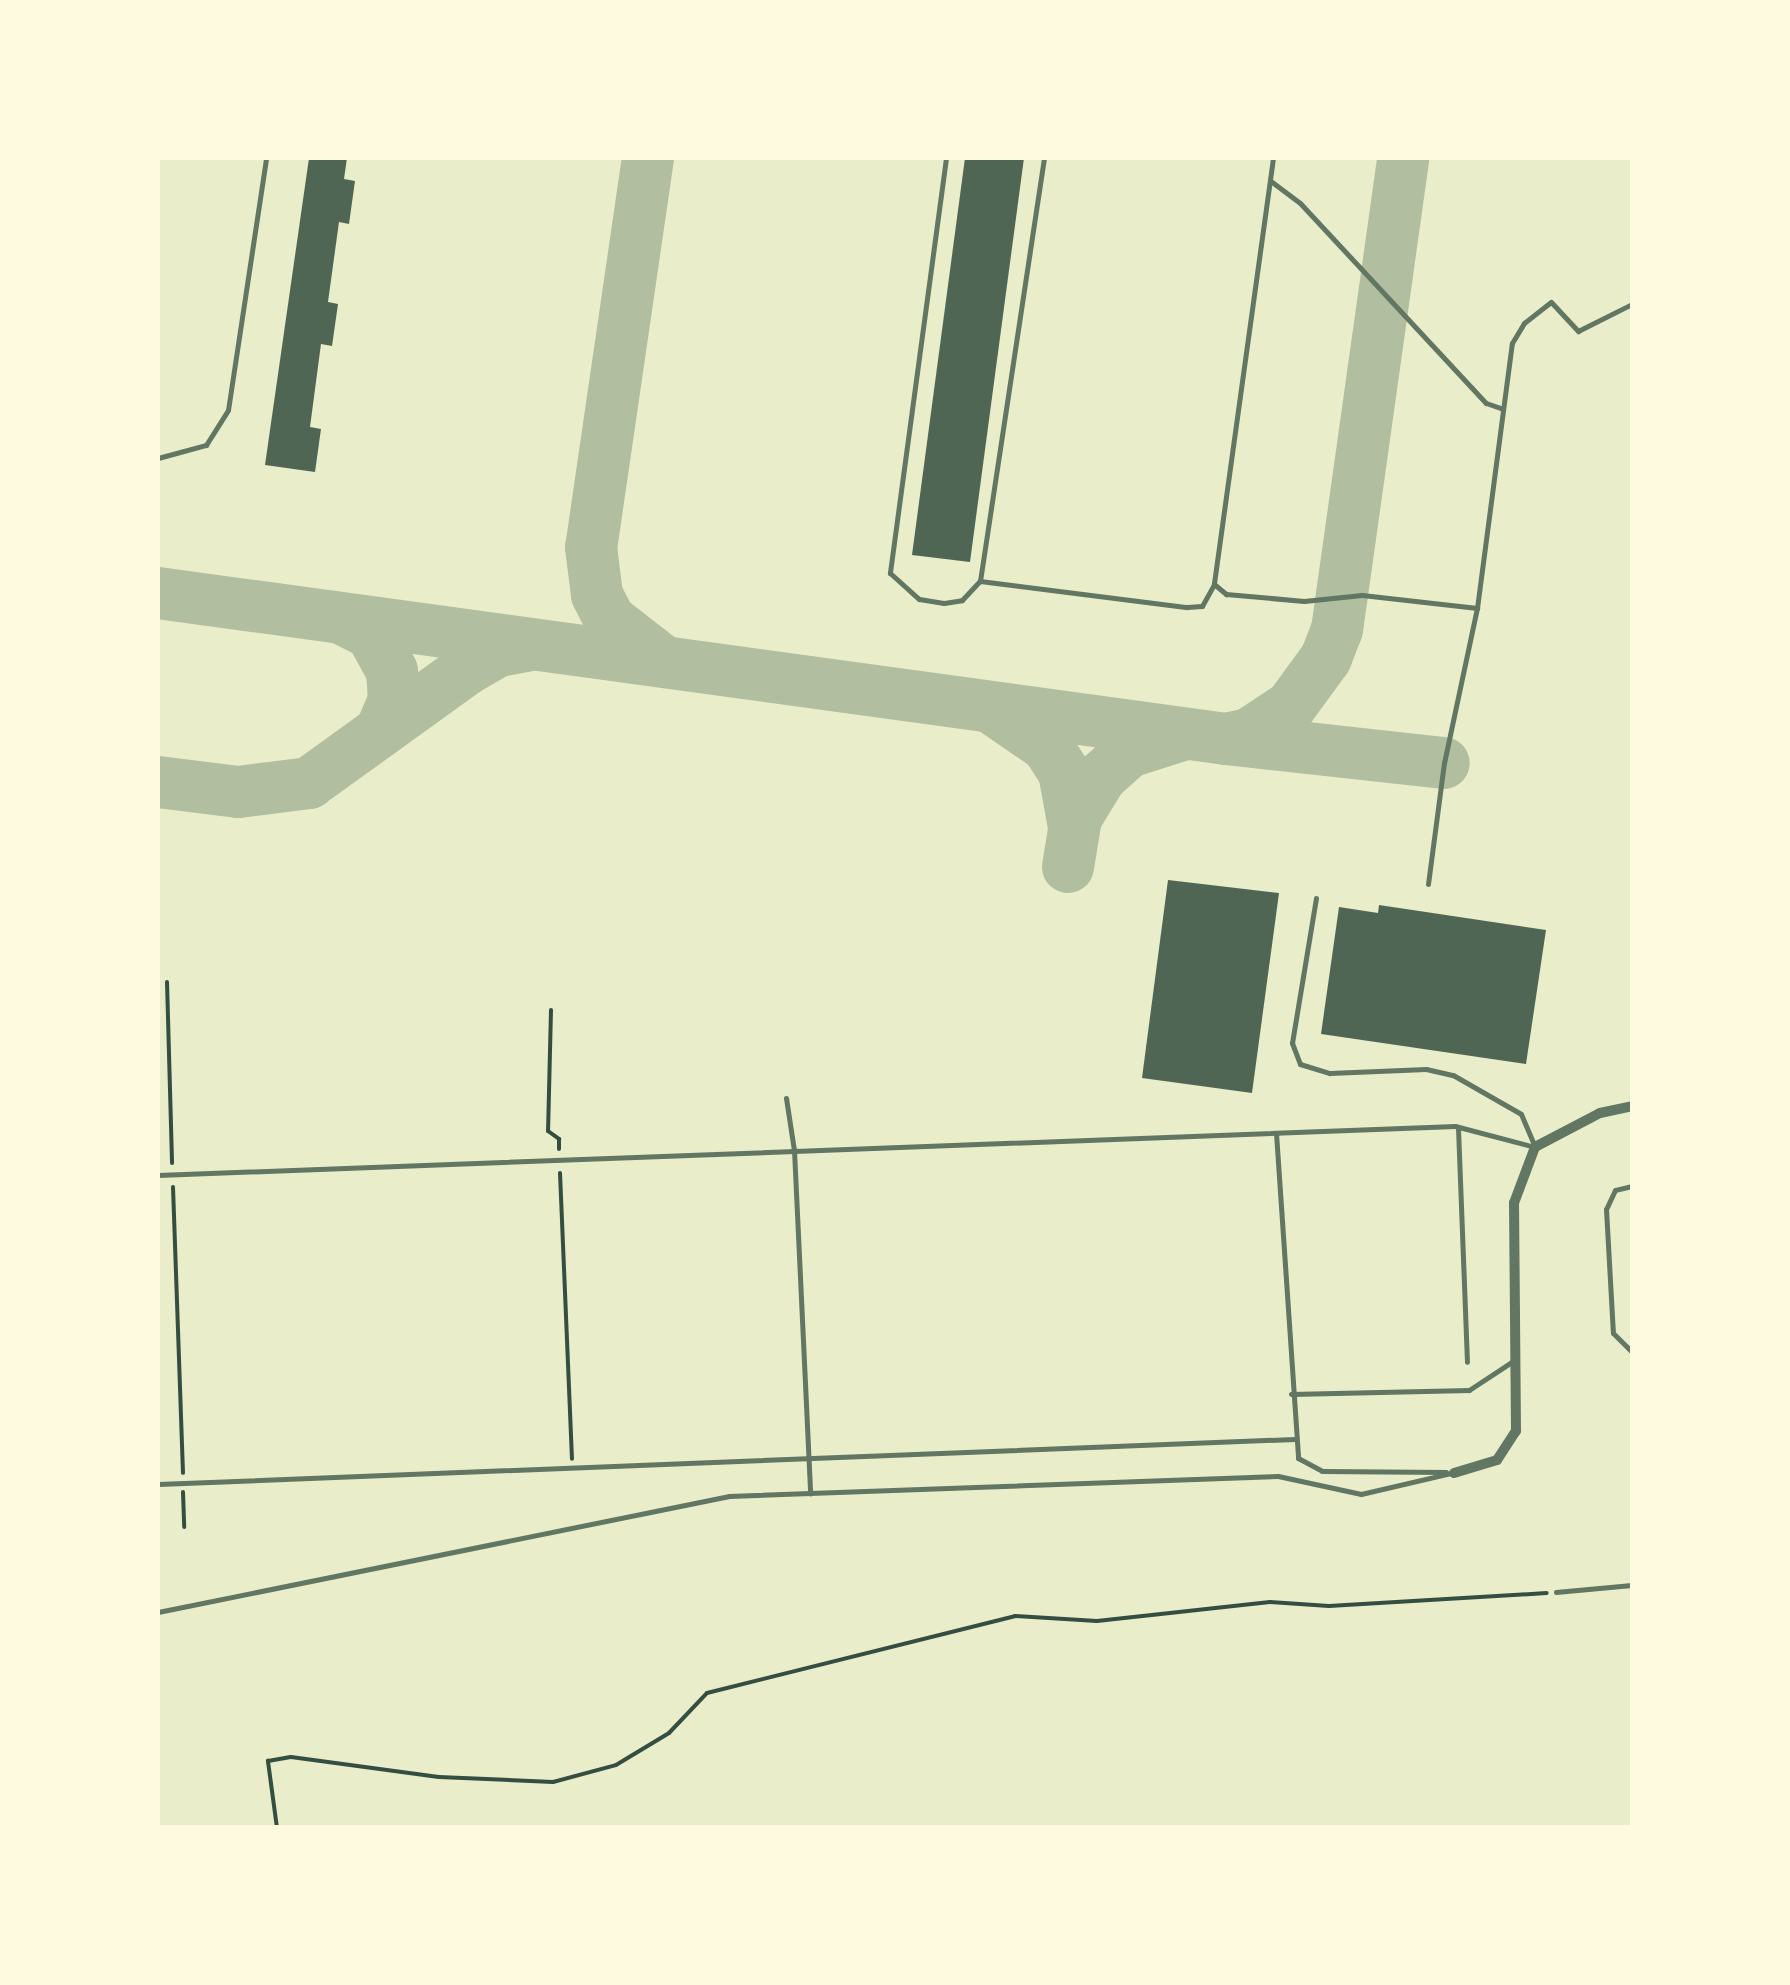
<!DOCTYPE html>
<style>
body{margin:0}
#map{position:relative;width:1790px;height:1985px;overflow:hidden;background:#e9edc9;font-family:"Nunito Sans",sans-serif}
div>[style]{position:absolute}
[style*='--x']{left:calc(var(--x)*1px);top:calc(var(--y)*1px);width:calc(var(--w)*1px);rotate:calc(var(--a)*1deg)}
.taxiway>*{height:52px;margin:-26px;padding:0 26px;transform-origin:26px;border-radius:26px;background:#b2bea0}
.building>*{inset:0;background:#4f6655}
.path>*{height:4px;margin:-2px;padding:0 2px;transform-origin:2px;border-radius:2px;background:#344e41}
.service>*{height:5px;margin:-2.5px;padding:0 2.5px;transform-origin:2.5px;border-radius:2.5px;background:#617663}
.minor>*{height:10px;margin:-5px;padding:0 5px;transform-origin:5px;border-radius:5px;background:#617663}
span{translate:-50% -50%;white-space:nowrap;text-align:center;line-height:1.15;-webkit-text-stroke:8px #fefae0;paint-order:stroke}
.frame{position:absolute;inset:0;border:160px solid #fefae0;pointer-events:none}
</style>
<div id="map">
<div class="taxiway">
<i style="--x:648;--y:158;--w:393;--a:98.3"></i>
<i style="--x:591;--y:547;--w:48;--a:82.9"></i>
<i style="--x:597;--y:595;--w:27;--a:63"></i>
<i style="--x:609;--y:619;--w:68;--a:37.9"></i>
<i style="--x:158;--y:593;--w:1078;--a:7.78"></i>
<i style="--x:1226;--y:739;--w:219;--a:6.3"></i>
<i style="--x:343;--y:619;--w:31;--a:27"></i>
<i style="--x:371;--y:633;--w:43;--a:61.1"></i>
<i style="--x:392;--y:671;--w:29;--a:86"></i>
<i style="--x:394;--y:700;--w:34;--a:113"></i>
<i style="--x:996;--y:711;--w:62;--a:34.5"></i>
<i style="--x:1047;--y:746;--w:31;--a:57"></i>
<i style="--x:1064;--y:772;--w:56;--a:79.7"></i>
<i style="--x:1226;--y:739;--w:24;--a:-12"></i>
<i style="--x:1249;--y:734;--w:50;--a:-33.7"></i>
<i style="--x:1291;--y:706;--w:59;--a:-53.9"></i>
<i style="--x:1326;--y:658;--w:30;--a:-69"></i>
<i style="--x:1337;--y:630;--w:477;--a:-82"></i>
<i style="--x:158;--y:782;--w:81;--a:7.1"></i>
<i style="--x:238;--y:792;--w:72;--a:-7.2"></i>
<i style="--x:309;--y:783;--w:195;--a:-35.8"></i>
<i style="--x:467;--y:669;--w:36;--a:-30"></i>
<i style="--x:498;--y:651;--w:29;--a:-10"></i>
<i style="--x:1068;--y:867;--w:50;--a:-80.7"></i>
<i style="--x:1076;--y:818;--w:48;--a:-58.6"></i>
<i style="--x:1101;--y:777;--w:38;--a:-42"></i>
<i style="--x:1129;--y:752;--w:56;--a:-17.8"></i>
</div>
<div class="building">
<i style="clip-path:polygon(309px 158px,347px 158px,344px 179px,355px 181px,349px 224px,339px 222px,328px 302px,338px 304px,332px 346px,321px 344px,310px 427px,321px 429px,315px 472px,265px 465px)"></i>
<i style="clip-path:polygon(965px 158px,1024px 158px,970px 562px,912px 555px)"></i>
<i style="clip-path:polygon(1168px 880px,1279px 893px,1252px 1093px,1142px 1078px)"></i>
<i style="clip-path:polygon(1379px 905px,1546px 930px,1526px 1064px,1321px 1034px,1339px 907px,1378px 913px)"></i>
</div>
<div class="path">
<i style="--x:167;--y:982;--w:181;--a:88.4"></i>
<i style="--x:551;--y:1010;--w:121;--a:91.4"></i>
<i style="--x:548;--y:1131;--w:14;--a:36"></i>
<i style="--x:559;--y:1139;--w:10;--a:90"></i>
<i style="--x:560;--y:1173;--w:286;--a:87.6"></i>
<i style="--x:173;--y:1187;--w:286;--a:88"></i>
<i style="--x:183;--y:1492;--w:35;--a:88"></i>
<i style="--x:277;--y:1828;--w:68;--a:-97.7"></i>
<i style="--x:268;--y:1761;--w:23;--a:-10"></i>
<i style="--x:291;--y:1757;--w:149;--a:7.7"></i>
<i style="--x:439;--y:1777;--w:114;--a:2.5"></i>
<i style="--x:553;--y:1782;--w:65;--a:-15.1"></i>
<i style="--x:616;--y:1765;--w:62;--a:-31.1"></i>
<i style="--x:669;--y:1733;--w:55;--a:-46.5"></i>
<i style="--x:707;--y:1693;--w:317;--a:-14"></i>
<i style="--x:1015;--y:1616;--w:82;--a:3.5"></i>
<i style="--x:1097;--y:1621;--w:174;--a:-6.3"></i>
<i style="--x:1270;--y:1602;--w:59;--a:3.9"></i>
<i style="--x:1329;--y:1606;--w:218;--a:-3.4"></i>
</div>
<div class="service">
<i style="--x:946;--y:158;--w:419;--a:97.7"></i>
<i style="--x:890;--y:573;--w:39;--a:42"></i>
<i style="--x:919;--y:599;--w:25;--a:9"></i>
<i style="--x:944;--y:603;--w:18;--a:-9"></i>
<i style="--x:962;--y:600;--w:26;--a:-47"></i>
<i style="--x:980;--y:581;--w:428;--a:-81.4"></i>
<i style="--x:1273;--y:158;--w:430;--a:97.9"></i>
<i style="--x:1214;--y:584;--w:16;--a:40"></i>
<i style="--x:1226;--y:594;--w:78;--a:5.1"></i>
<i style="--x:1304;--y:601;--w:58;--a:-5.9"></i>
<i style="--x:1362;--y:595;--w:116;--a:6.4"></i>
<i style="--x:1272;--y:182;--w:35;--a:37"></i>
<i style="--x:1300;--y:203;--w:273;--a:47.1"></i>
<i style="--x:1486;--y:403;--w:18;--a:19"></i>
<i style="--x:158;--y:458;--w:50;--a:-15.2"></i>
<i style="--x:206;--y:445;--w:41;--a:-57.8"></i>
<i style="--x:228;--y:410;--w:255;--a:-81.4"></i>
<i style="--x:980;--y:581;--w:209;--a:7.2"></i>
<i style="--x:1187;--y:607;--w:15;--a:-4"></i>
<i style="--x:1202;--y:606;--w:25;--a:-61"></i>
<i style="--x:1428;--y:884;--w:122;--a:-82.5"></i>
<i style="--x:1444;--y:763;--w:158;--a:-78"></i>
<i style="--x:1477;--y:608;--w:267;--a:-82.5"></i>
<i style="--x:1512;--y:343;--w:23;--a:-59"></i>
<i style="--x:1524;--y:323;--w:34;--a:-38"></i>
<i style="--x:1551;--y:302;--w:40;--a:47"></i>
<i style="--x:1578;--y:331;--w:60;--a:-26.6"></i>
<i style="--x:1316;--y:898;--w:147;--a:99.4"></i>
<i style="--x:1292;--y:1043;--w:22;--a:69"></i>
<i style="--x:1300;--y:1064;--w:31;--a:17"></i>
<i style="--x:1330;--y:1073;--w:96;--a:-2.4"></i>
<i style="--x:1426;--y:1069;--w:28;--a:13"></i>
<i style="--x:1453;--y:1075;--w:78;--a:29.8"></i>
<i style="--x:1521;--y:1114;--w:34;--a:67"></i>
<i style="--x:786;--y:1098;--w:53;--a:81.3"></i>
<i style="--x:794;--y:1150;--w:344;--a:87.3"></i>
<i style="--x:1458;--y:1128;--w:234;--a:87.8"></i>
<i style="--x:1276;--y:1133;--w:326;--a:86.1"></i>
<i style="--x:1298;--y:1458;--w:27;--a:28"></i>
<i style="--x:1322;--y:1471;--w:124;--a:0.5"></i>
<i style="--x:158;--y:1175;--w:1298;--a:-2.16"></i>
<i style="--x:1455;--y:1126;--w:83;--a:14.7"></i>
<i style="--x:1632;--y:1186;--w:17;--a:167"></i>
<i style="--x:1615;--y:1190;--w:21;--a:115"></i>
<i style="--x:1606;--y:1209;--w:124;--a:86.8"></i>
<i style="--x:1613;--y:1333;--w:27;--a:45"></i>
<i style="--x:1291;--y:1394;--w:178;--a:-1.3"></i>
<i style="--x:1469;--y:1390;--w:53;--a:-33.4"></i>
<i style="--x:158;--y:1484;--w:1138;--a:-2.27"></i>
<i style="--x:1556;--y:1592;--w:76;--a:-5.3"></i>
<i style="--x:158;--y:1612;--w:583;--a:-11.48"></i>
<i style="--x:729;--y:1496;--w:549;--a:-2.09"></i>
<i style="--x:1278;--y:1476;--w:85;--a:12.2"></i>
<i style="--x:1361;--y:1494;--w:92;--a:-13.1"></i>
</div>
<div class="minor">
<i style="--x:1454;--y:1473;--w:45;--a:-16.8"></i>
<i style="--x:1497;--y:1460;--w:35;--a:-57"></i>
<i style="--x:1516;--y:1431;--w:228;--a:-90.5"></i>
<i style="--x:1514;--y:1203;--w:60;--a:-69.4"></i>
<i style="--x:1535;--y:1147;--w:73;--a:-27.6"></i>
<i style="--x:1600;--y:1113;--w:33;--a:-12"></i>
</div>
<div class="frame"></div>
</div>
